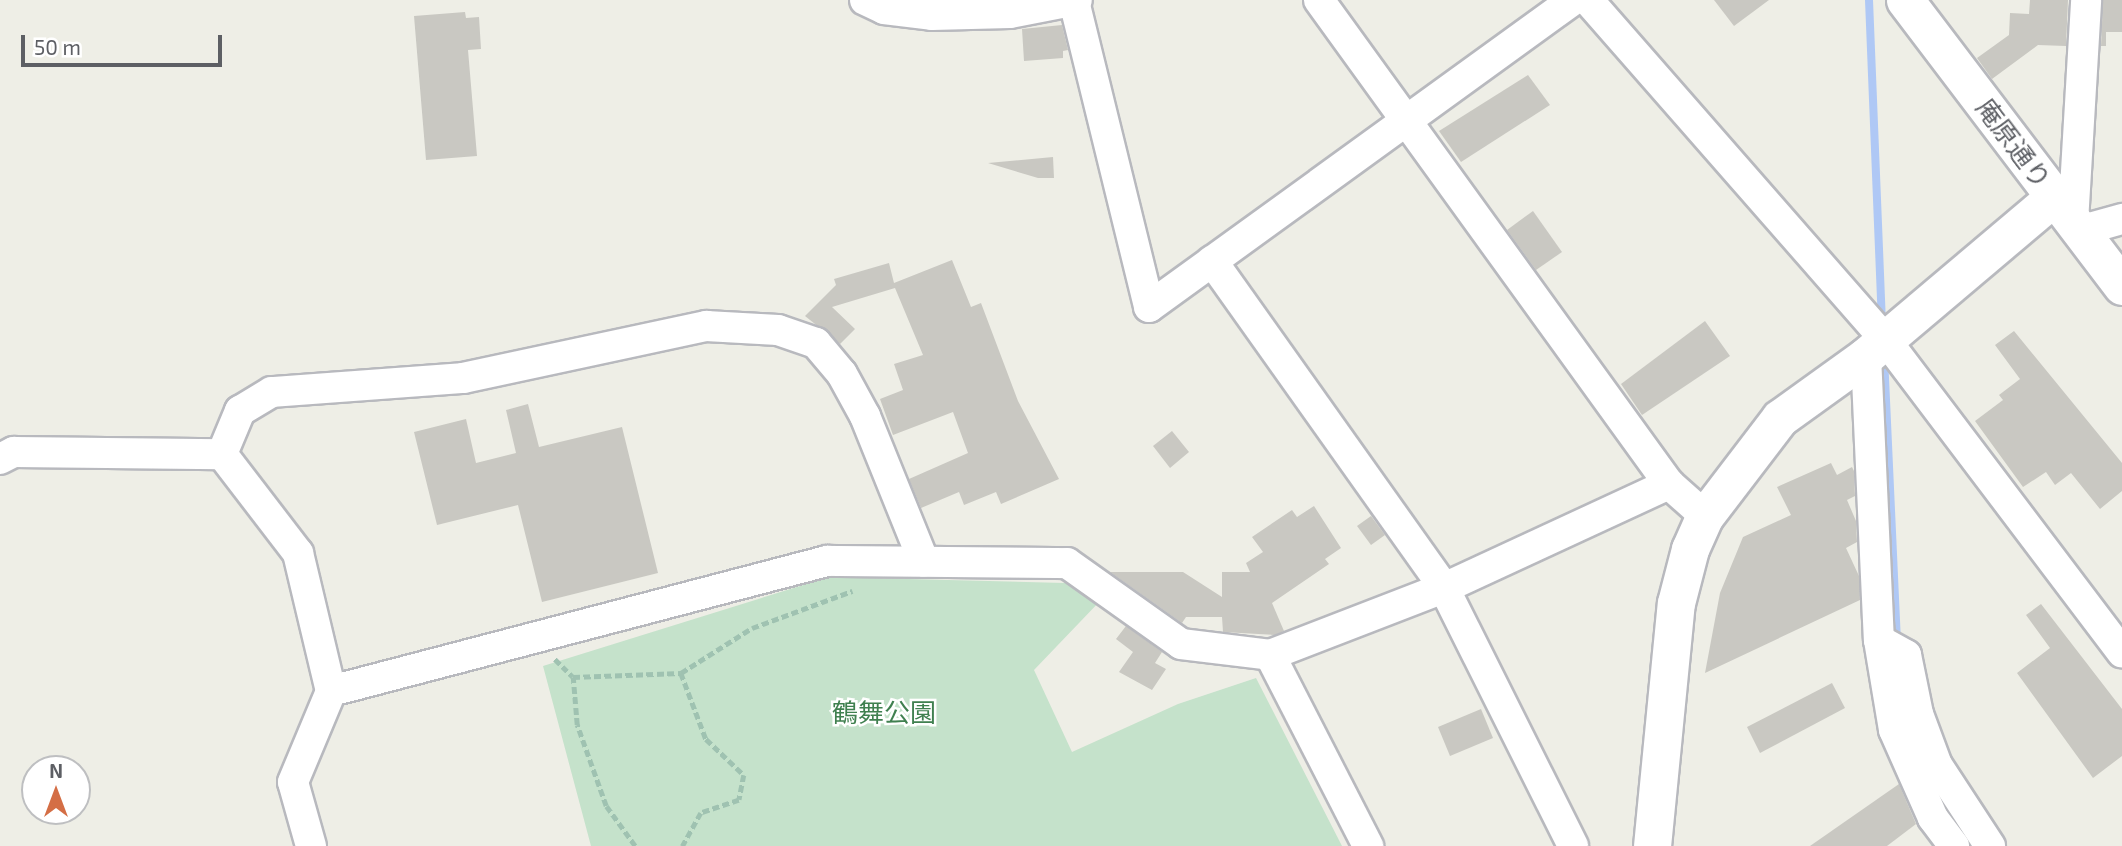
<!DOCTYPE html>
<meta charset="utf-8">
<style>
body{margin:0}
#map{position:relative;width:2122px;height:846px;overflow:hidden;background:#eeeee6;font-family:"Exo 2","Noto Sans JP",sans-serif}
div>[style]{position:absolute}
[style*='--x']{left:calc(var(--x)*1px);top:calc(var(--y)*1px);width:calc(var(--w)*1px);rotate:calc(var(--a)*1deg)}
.green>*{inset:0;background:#c5e2cb}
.stream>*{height:8px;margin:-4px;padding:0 4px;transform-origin:4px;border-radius:4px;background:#afc8f5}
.building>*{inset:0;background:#c9c8c2}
.path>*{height:4.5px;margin-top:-2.25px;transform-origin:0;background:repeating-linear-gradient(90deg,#9fc2b1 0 7px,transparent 0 10.5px)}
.roads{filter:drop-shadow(2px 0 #b8b9be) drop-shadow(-2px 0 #b8b9be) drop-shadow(0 2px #b8b9be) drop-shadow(0 -2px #b8b9be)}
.minor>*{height:30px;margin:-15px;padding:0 15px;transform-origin:15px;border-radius:15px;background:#fff}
.tertiary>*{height:37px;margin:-18.5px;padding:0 18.5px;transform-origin:18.5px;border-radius:18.5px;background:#fff}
span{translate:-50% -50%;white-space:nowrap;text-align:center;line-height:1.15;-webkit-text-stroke:5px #fff;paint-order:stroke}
.street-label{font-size:26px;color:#5d5f64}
.park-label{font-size:26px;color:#408050}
.north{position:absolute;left:21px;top:755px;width:70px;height:70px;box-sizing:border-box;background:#fff;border:2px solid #bebfc1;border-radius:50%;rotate:0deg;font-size:19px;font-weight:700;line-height:28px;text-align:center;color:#5d5f64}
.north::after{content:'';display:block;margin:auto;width:24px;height:32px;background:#d46e45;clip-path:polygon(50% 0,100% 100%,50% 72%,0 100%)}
.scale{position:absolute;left:21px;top:35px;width:201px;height:32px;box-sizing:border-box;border:4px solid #5d5f64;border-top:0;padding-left:9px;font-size:21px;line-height:24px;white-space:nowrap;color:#5d5f64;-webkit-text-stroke:5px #fff;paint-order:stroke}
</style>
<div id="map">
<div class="green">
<i style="clip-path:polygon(829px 577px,1065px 583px,1102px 599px,1034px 670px,1072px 752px,1178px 704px,1256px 678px,1342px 846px,591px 846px,543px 666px)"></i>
</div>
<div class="stream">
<i style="--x:1869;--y:0;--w:322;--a:87.7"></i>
<i style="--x:1884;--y:356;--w:284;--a:87.4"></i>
</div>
<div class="building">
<i style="clip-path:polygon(1714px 0,1769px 0,1734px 26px)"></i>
<i style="clip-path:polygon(2030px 0,2068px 0,2066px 46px,2038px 45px,1992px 79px,1977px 58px,2009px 35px,2010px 13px,2029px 14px)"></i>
<i style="clip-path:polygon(2103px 0,2122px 0,2122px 32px,2106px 32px,2106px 46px,2101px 46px)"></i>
<i style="clip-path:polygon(465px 12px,466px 18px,479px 17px,481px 49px,468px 50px,477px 156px,426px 160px,414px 16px)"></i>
<i style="clip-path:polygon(1062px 25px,1068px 50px,1063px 51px,1063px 58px,1024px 61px,1022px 29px)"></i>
<i style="clip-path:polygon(1528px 75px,1550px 105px,1461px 162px,1439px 131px)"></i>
<i style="clip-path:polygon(1053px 157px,1054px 178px,1038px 178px,988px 163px)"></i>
<i style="clip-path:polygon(1533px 211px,1562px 252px,1536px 270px,1507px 230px)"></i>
<i style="clip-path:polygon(952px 260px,971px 307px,981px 303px,1018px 401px,1059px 479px,1001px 504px,996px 492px,964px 505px,959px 492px,921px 508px,909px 479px,968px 453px,953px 412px,893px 435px,880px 399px,903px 390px,894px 364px,923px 355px,895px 288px,832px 307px,855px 329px,840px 344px,805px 316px,836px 285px,834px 279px,889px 263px,894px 283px)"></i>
<i style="clip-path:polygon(1705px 321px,1730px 356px,1642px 415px,1621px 384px)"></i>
<i style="clip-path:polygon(2014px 331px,2122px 463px,2122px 491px,2100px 509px,2071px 473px,2055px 485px,2046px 472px,2023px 487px,1975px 421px,2003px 400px,1999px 395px,2020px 379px,1995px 345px)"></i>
<i style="clip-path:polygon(528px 404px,539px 447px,622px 427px,658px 573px,542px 602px,518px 505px,437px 525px,414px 432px,466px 419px,476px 463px,516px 453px,506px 410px)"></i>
<i style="clip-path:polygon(1172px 431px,1189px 452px,1170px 468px,1153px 446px)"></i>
<i style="clip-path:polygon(1831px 463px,1837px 475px,1852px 467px,1854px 471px,1855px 496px,1847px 500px,1856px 521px,1857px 542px,1846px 548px,1859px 576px,1860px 600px,1705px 673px,1720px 593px,1743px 537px,1791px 515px,1777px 487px)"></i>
<i style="clip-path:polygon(1314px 506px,1341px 548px,1325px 559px,1329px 564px,1272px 603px,1284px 631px,1275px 635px,1223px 632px,1222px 617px,1186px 617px,1182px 623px,1110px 572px,1183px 572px,1222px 597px,1222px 572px,1250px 572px,1246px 563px,1263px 552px,1252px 537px,1292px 510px,1297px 517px)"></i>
<i style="clip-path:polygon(1371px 516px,1385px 535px,1371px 545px,1357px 526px)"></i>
<i style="clip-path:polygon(2041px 604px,2122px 709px,2122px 756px,2093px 778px,2017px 673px,2050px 648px,2026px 615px)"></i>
<i style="clip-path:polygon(1126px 626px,1162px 652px,1155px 663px,1166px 669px,1152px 690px,1119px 672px,1133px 652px,1116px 639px)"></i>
<i style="clip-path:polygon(1832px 683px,1845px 708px,1760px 753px,1747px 727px)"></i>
<i style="clip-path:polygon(1481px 709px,1493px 738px,1450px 756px,1438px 727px)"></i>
<i style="clip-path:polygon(1899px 784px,1916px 824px,1887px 846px,1810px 846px)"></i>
</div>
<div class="path">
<i style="--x:555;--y:659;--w:25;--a:45"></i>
<i style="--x:681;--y:673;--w:84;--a:-32.4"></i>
<i style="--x:752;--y:628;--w:107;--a:-20.3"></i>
<i style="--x:635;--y:846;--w:49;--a:-125.9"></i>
<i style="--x:606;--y:806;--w:86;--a:-109.7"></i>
<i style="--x:577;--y:725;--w:48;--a:-94.8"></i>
<i style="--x:573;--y:677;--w:108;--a:-2.1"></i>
<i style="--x:681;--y:673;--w:71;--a:69.3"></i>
<i style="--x:706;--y:739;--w:52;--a:43.5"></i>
<i style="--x:744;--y:775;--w:25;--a:101"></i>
<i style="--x:739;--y:800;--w:40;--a:161.1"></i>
<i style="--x:701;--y:813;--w:38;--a:119"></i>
</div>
<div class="roads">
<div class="minor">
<i style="--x:865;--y:0;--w:21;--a:25"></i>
<i style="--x:884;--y:9;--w:48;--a:7.1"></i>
<i style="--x:932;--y:15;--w:78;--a:-1.5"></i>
<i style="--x:1010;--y:13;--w:68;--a:-11"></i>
<i style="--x:1319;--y:0;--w:597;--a:54.13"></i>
<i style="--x:1669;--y:484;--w:48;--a:41.6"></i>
<i style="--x:1588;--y:0;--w:451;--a:48.8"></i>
<i style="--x:1885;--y:339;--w:393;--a:52.9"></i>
<i style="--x:1074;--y:1;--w:315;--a:76.2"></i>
<i style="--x:1149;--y:307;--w:523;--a:-35.91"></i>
<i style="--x:2073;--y:222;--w:222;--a:-86.6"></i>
<i style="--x:2079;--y:231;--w:45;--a:-15.6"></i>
<i style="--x:1212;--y:261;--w:401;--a:54.6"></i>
<i style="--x:1444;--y:588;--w:288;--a:63.4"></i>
<i style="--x:1866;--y:356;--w:284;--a:87.4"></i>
<i style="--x:1879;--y:640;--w:91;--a:80.5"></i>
<i style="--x:1894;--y:730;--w:96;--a:66.1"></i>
<i style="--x:1933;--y:818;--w:35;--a:53"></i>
<i style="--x:222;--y:454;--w:125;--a:52.5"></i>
<i style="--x:298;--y:553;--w:142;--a:76.6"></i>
<i style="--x:0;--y:459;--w:16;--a:-27"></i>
<i style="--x:14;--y:452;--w:208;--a:0.6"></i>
<i style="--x:222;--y:454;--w:47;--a:-67.3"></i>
<i style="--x:240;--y:411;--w:37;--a:-31"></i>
<i style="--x:272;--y:392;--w:192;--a:-4.2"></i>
<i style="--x:463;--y:378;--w:249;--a:-12.1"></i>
<i style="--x:706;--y:326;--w:72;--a:3.2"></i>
<i style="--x:778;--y:330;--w:40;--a:18.9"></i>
<i style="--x:816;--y:343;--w:40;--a:50"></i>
<i style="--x:842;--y:374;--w:48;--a:61.3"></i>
<i style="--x:865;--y:416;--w:157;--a:68"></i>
<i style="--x:1879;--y:640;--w:31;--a:29"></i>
<i style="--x:1906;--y:655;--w:60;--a:78.5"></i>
<i style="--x:1918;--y:714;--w:54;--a:69.6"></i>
<i style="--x:1937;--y:765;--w:97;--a:56.8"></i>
<i style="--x:1270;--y:655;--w:215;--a:62.8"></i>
<i style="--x:311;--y:846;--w:66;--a:-105.7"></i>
<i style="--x:293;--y:782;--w:99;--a:-67.3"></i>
<i style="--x:331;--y:691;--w:513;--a:-14.69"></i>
<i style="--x:827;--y:561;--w:240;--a:0.5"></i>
<i style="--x:1067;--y:563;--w:140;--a:35.4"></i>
<i style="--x:1181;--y:644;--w:90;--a:7"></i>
<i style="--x:1270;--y:655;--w:186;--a:-21.1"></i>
<i style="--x:1444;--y:588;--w:248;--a:-24.8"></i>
</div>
<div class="tertiary">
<i style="--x:1905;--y:0;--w:359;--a:52.8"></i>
<i style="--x:1652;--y:846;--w:244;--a:-84.4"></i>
<i style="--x:1676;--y:603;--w:56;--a:-75.5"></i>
<i style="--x:1690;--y:549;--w:36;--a:-66"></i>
<i style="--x:1705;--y:516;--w:123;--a:-52.6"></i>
<i style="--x:1780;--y:418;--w:106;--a:-35.8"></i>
<i style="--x:1866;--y:356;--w:248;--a:-40.2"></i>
</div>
</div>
<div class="street-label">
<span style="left:2014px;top:143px;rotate:53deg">庵原通り</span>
</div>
<div class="park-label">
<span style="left:884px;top:712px">鶴舞公園</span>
</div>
<div class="north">N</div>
<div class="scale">50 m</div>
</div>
